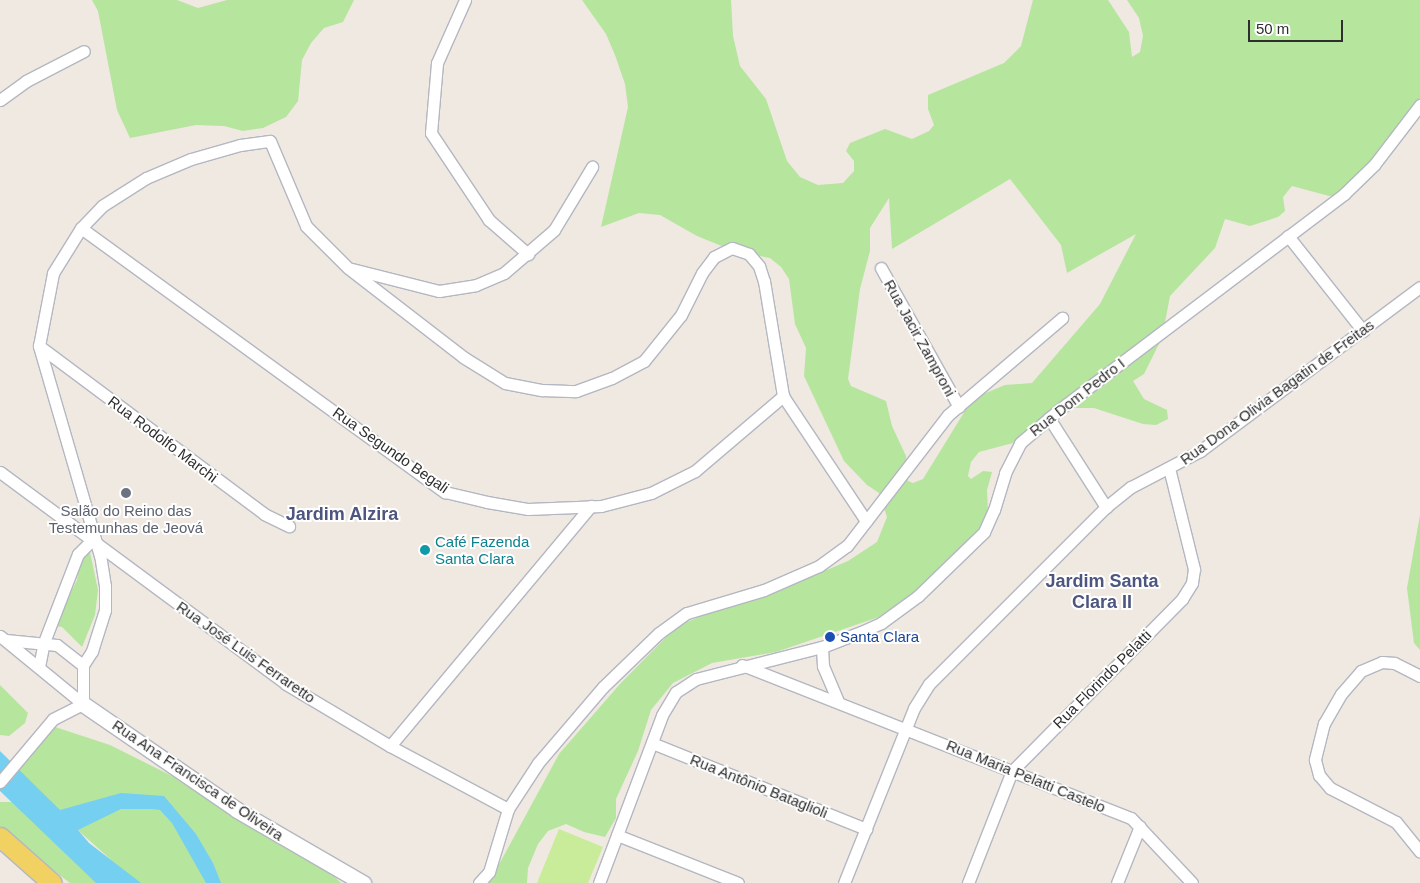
<!DOCTYPE html>
<meta charset="utf-8">
<style>
body{margin:0}
#map{position:relative;width:1420px;height:883px;overflow:hidden;background:#efe9e1;font-family:Arial,sans-serif}
div>[style]{position:absolute}
[style*='--x']{left:calc(var(--x)*1px);top:calc(var(--y)*1px);width:calc(var(--w)*1px);rotate:calc(var(--a)*1deg)}
.green>*{inset:0;background:#b6e59e}
.pitch>*{inset:0;background:#c9ec9a}
.water>*{inset:0;background:#75cff0}
.roads{filter:drop-shadow(1px 0 #b4b7c1) drop-shadow(-1px 0 #b4b7c1) drop-shadow(0 1px #b4b7c1) drop-shadow(0 -1px #b4b7c1)}
.minor>*{height:11px;margin:-5.5px;padding:0 5.5px;transform-origin:5.5px;border-radius:5.5px;background:#fff}
.tertiary>*{height:15px;margin:-7.5px;padding:0 7.5px;transform-origin:7.5px;border-radius:7.5px;background:#fff}
.primary>*{height:19px;margin:-9.5px;padding:0 9.5px;transform-origin:9.5px;border-radius:9.5px;background:#f2d163}
.dots>*{width:14px;height:14px;translate:-50% -50%;box-sizing:border-box;border:2px solid #fff;border-radius:50%}
span{translate:-50% -50%;white-space:nowrap;text-align:center;line-height:1.15;-webkit-text-stroke:4px #fff;paint-order:stroke}
.street-label{font-size:15px;color:#2e2e2e}
.worship-label{font-size:15px;color:#5b616d}
.culture-label{font-size:15px;color:#0d838f}
.left{translate:0 -50%;text-align:left}
.transit-label{font-size:15px;color:#164399}
.quarter-label{font-size:18px;color:#4d5680;font-weight:700}
.scale{position:absolute;left:1248px;top:20px;width:95px;height:22px;box-sizing:border-box;border:2px solid #2e2e2e;border-top:0;padding-left:6px;font-size:15px;line-height:18px;white-space:nowrap;color:#2e2e2e;-webkit-text-stroke:4px #fff;paint-order:stroke}
</style>
<div id="map">
<div class="green">
<i style="clip-path:polygon(92px 0,177px 0,198px 8px,227px 0,354px 0,343px 22px,324px 28px,311px 43px,302px 60px,298px 101px,286px 117px,263px 128px,243px 131px,224px 126px,196px 125px,130px 138px,117px 110px,98px 11px)"></i>
<i style="clip-path:polygon(evenodd,582px 0,731px 0,733px 36px,740px 66px,766px 99px,787px 161px,800px 177px,818px 185px,843px 183px,854px 171px,854px 161px,846px 151px,850px 143px,885px 129px,912px 139px,929px 131px,934px 125px,928px 109px,928px 95px,1004px 63px,1021px 46px,1033px 0,1108px 0,1129px 32px,1132px 57px,1140px 52px,1143px 36px,1139px 18px,1127px 0,1420px 0,1420px 107px,1400px 127px,1362px 186px,1347px 195px,1333px 197px,1292px 186px,1283px 197px,1285px 211px,1278px 217px,1250px 226px,1225px 219px,1215px 248px,1170px 296px,1162px 338px,1144px 374px,1133px 381px,1144px 399px,1167px 410px,1168px 419px,1156px 425px,1143px 424px,1094px 408px,1073px 408px,1048px 418px,1013px 443px,979px 452px,971px 462px,968px 476px,971px 479px,983px 471px,992px 472px,987px 490px,988px 512px,980px 529px,924px 585px,879px 617px,776px 652px,712px 663px,673px 683px,651px 710px,638px 751px,616px 799px,616px 818px,605px 837px,584px 832px,566px 824px,548px 831px,538px 844px,528px 868px,527px 883px,489px 883px,559px 754px,620px 684px,677px 626px,723px 607px,763px 597px,848px 561px,877px 542px,887px 517px,879px 493px,867px 485px,844px 461px,804px 376px,806px 348px,795px 324px,789px 279px,781px 267px,770px 258px,734px 251px,697px 236px,660px 215px,639px 213px,601px 227px,628px 107px,625px 84px,615px 55px,606px 34px,582px 0,1010px 179px,1061px 245px,1067px 273px,1136px 234px,1100px 304px,1032px 383px,1005px 385px,981px 395px,968px 406px,923px 479px,913px 483px,908px 481px,906px 456px,892px 426px,886px 401px,851px 386px,848px 379px,860px 289px,870px 251px,870px 228px,889px 198px,892px 249px,1010px 179px)"></i>
<i style="clip-path:polygon(1420px 515px,1420px 650px,1414px 643px,1407px 588px)"></i>
<i style="clip-path:polygon(90px 552px,98px 590px,95px 615px,82px 647px,62px 627px,54px 626px,77px 580px,81px 556px)"></i>
<i style="clip-path:polygon(0 685px,28px 713px,25px 723px,9px 736px,0 735px)"></i>
<i style="clip-path:polygon(49px 725px,110px 745px,174px 777px,218px 807px,326px 868px,341px 883px,137px 883px,33px 790px,14px 764px)"></i>
<i style="clip-path:polygon(0 802px,19px 802px,111px 883px,70px 883px,0 830px)"></i>
</div>
<div class="pitch">
<i style="clip-path:polygon(559px 829px,603px 847px,588px 883px,537px 883px)"></i>
</div>
<div class="water">
<i style="clip-path:polygon(0 751px,60px 810px,121px 793px,164px 796px,196px 834px,213px 863px,221px 883px,206px 883px,172px 823px,160px 810px,152px 809px,121px 809px,78px 830px,89px 843px,141px 883px,96px 883px,0 791px)"></i>
</div>
<div class="roads">
<div class="minor">
<i style="--x:465;--y:0;--w:69;--a:114"></i>
<i style="--x:437;--y:63;--w:70;--a:94.9"></i>
<i style="--x:431;--y:133;--w:105;--a:56.3"></i>
<i style="--x:489;--y:220;--w:52;--a:41.1"></i>
<i style="--x:0;--y:100;--w:32;--a:-36"></i>
<i style="--x:26;--y:81;--w:65;--a:-27.3"></i>
<i style="--x:81;--y:228;--w:450;--a:36"></i>
<i style="--x:445;--y:492;--w:43;--a:13.4"></i>
<i style="--x:487;--y:502;--w:42;--a:9.7"></i>
<i style="--x:528;--y:509;--w:73;--a:-2.4"></i>
<i style="--x:601;--y:506;--w:52;--a:-14.6"></i>
<i style="--x:651;--y:493;--w:49;--a:-26.6"></i>
<i style="--x:695;--y:471;--w:116;--a:-40.4"></i>
<i style="--x:1288;--y:236;--w:121;--a:51.7"></i>
<i style="--x:881;--y:268;--w:159;--a:60.7"></i>
<i style="--x:352;--y:269;--w:90;--a:14.2"></i>
<i style="--x:439;--y:291;--w:37;--a:-9"></i>
<i style="--x:476;--y:285;--w:30;--a:-23"></i>
<i style="--x:504;--y:273;--w:66;--a:-40.7"></i>
<i style="--x:554;--y:230;--w:74;--a:-58.9"></i>
<i style="--x:39;--y:346;--w:281;--a:36.7"></i>
<i style="--x:264;--y:514;--w:28;--a:26"></i>
<i style="--x:1049;--y:418;--w:106;--a:57.4"></i>
<i style="--x:0;--y:472;--w:356;--a:36.5"></i>
<i style="--x:286;--y:684;--w:121;--a:30.8"></i>
<i style="--x:390;--y:746;--w:134;--a:28.1"></i>
<i style="--x:0;--y:636;--w:107;--a:39.3"></i>
<i style="--x:6;--y:640;--w:51;--a:5.6"></i>
<i style="--x:57;--y:645;--w:33;--a:38"></i>
<i style="--x:822;--y:647;--w:19;--a:87"></i>
<i style="--x:823;--y:666;--w:39;--a:67"></i>
<i style="--x:742;--y:665;--w:418;--a:21.5"></i>
<i style="--x:1131;--y:818;--w:89;--a:46.8"></i>
<i style="--x:39;--y:667;--w:25;--a:-79"></i>
<i style="--x:44;--y:642;--w:94;--a:-68.9"></i>
<i style="--x:78;--y:554;--w:20;--a:-45"></i>
<i style="--x:1420;--y:676;--w:29;--a:-153"></i>
<i style="--x:1394;--y:663;--w:12;--a:-175"></i>
<i style="--x:1382;--y:662;--w:23;--a:157"></i>
<i style="--x:1361;--y:671;--w:30;--a:131"></i>
<i style="--x:1341;--y:694;--w:34;--a:120"></i>
<i style="--x:1324;--y:723;--w:38;--a:104"></i>
<i style="--x:1315;--y:760;--w:16;--a:75"></i>
<i style="--x:1319;--y:775;--w:17;--a:50"></i>
<i style="--x:1330;--y:788;--w:74;--a:27.3"></i>
<i style="--x:1396;--y:822;--w:38;--a:51"></i>
<i style="--x:83;--y:704;--w:39;--a:-90"></i>
<i style="--x:83;--y:665;--w:17;--a:-57"></i>
<i style="--x:92;--y:651;--w:43;--a:-72.4"></i>
<i style="--x:105;--y:610;--w:24;--a:-90"></i>
<i style="--x:105;--y:586;--w:30;--a:-99"></i>
<i style="--x:100;--y:556;--w:219;--a:-106.2"></i>
<i style="--x:39;--y:346;--w:74;--a:-79.1"></i>
<i style="--x:53;--y:273;--w:53;--a:-58.1"></i>
<i style="--x:81;--y:228;--w:30;--a:-46"></i>
<i style="--x:102;--y:206;--w:52;--a:-32.5"></i>
<i style="--x:146;--y:178;--w:49;--a:-22.9"></i>
<i style="--x:191;--y:159;--w:51;--a:-15.9"></i>
<i style="--x:240;--y:145;--w:30;--a:-8"></i>
<i style="--x:270;--y:141;--w:92;--a:67"></i>
<i style="--x:306;--y:226;--w:59;--a:45"></i>
<i style="--x:348;--y:268;--w:145;--a:37.7"></i>
<i style="--x:463;--y:357;--w:49;--a:31.8"></i>
<i style="--x:505;--y:383;--w:38;--a:11"></i>
<i style="--x:542;--y:390;--w:34;--a:2"></i>
<i style="--x:576;--y:391;--w:38;--a:-20"></i>
<i style="--x:612;--y:378;--w:36;--a:-28"></i>
<i style="--x:644;--y:361;--w:59;--a:-51.2"></i>
<i style="--x:681;--y:315;--w:47;--a:-63.4"></i>
<i style="--x:702;--y:273;--w:20;--a:-53"></i>
<i style="--x:714;--y:257;--w:20;--a:-27"></i>
<i style="--x:732;--y:248;--w:18;--a:19"></i>
<i style="--x:749;--y:254;--w:16;--a:50"></i>
<i style="--x:759;--y:266;--w:16;--a:72"></i>
<i style="--x:764;--y:281;--w:117;--a:80.6"></i>
<i style="--x:783;--y:396;--w:150;--a:56.4"></i>
<i style="--x:652;--y:743;--w:231;--a:21.9"></i>
<i style="--x:390;--y:746;--w:313;--a:-50.1"></i>
<i style="--x:0;--y:782;--w:82;--a:-49.9"></i>
<i style="--x:53;--y:719;--w:34;--a:-27"></i>
<i style="--x:617;--y:835;--w:130;--a:21.6"></i>
<i style="--x:479;--y:883;--w:15;--a:-48"></i>
<i style="--x:489;--y:872;--w:66;--a:-73.2"></i>
<i style="--x:508;--y:809;--w:55;--a:-56.9"></i>
<i style="--x:538;--y:763;--w:100;--a:-49.5"></i>
<i style="--x:603;--y:687;--w:78;--a:-44"></i>
<i style="--x:659;--y:633;--w:34;--a:-36"></i>
<i style="--x:687;--y:613;--w:80;--a:-16.6"></i>
<i style="--x:764;--y:590;--w:60;--a:-23.6"></i>
<i style="--x:819;--y:566;--w:34;--a:-36"></i>
<i style="--x:847;--y:546;--w:165;--a:-52.4"></i>
<i style="--x:948;--y:415;--w:150;--a:-40.4"></i>
<i style="--x:599;--y:883;--w:179;--a:-69.4"></i>
<i style="--x:662;--y:715;--w:27;--a:-59"></i>
<i style="--x:676;--y:692;--w:24;--a:-33"></i>
<i style="--x:696;--y:679;--w:130;--a:-14.3"></i>
<i style="--x:822;--y:647;--w:42;--a:-21"></i>
<i style="--x:861;--y:632;--w:22;--a:-24"></i>
<i style="--x:881;--y:623;--w:46;--a:-36.1"></i>
<i style="--x:918;--y:596;--w:92;--a:-44.1"></i>
<i style="--x:984;--y:532;--w:24;--a:-66"></i>
<i style="--x:994;--y:510;--w:39;--a:-73"></i>
<i style="--x:1005;--y:473;--w:34;--a:-63"></i>
<i style="--x:1020;--y:443;--w:52;--a:-40.4"></i>
<i style="--x:1060;--y:409;--w:356;--a:-37.1"></i>
<i style="--x:1344;--y:194;--w:42;--a:-44"></i>
<i style="--x:1374;--y:165;--w:76;--a:-52.5"></i>
<i style="--x:844;--y:883;--w:188;--a:-68.2"></i>
<i style="--x:914;--y:708;--w:28;--a:-58"></i>
<i style="--x:929;--y:684;--w:250;--a:-45"></i>
<i style="--x:1106;--y:507;--w:32;--a:-39"></i>
<i style="--x:1131;--y:487;--w:78;--a:-27.6"></i>
<i style="--x:1200;--y:451;--w:274;--a:-36.7"></i>
<i style="--x:968;--y:883;--w:120;--a:-68.6"></i>
<i style="--x:1012;--y:771;--w:242;--a:-45.3"></i>
<i style="--x:1182;--y:599;--w:19;--a:-58"></i>
<i style="--x:1192;--y:583;--w:14;--a:-82"></i>
<i style="--x:1194;--y:569;--w:104;--a:-103.9"></i>
<i style="--x:1117;--y:883;--w:61;--a:-68"></i>
</div>
<div class="tertiary">
<i style="--x:83;--y:704;--w:187;--a:34.5"></i>
<i style="--x:237;--y:810;--w:146;--a:30.1"></i>
</div>
<div class="primary">
<i style="--x:0;--y:837;--w:69;--a:41.5"></i>
</div>
</div>
<div class="dots">
<i style="left:126px;top:493px;background:#6b7280"></i>
<i style="left:425px;top:550px;background:#0f9aa8"></i>
<i style="left:830px;top:637px;background:#1a4fb4"></i>
</div>
<div class="street-label">
<span style="left:920px;top:338px;rotate:61deg">Rua Jacir Zamproni</span>
<span style="left:1277px;top:392px;rotate:-36deg">Rua Dona Olivia Bagatin de Freitas</span>
<span style="left:1077px;top:397px;rotate:-38deg">Rua Dom Pedro I</span>
<span style="left:163px;top:439px;rotate:37deg">Rua Rodolfo Marchi</span>
<span style="left:391px;top:450px;rotate:35deg">Rua Segundo Begali</span>
<span style="left:246px;top:652px;rotate:35deg">Rua José Luis Ferraretto</span>
<span style="left:1102px;top:679px;rotate:-45deg">Rua Florindo Pelatti</span>
<span style="left:1026px;top:776px;rotate:22deg">Rua Maria Pelatti Castelo</span>
<span style="left:198px;top:780px;rotate:34deg">Rua Ana Francisca de Oliveira</span>
<span style="left:759px;top:786px;rotate:22deg">Rua Antônio Bataglioli</span>
</div>
<div class="worship-label">
<span style="left:126px;top:519px">Salão do Reino das<br>Testemunhas de Jeová</span>
</div>
<div class="culture-label">
<span class="left" style="left:435px;top:550px">Café Fazenda<br>Santa Clara</span>
</div>
<div class="transit-label">
<span class="left" style="left:840px;top:637px">Santa Clara</span>
</div>
<div class="quarter-label">
<span style="left:342px;top:514px">Jardim Alzira</span>
<span style="left:1102px;top:592px">Jardim Santa<br>Clara II</span>
</div>
<div class="scale">50 m</div>
</div>
